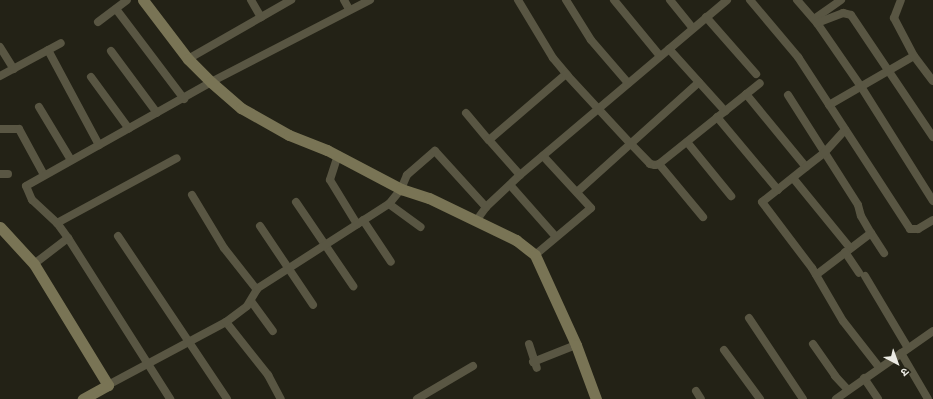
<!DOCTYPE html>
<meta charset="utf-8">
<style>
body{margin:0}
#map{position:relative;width:933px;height:399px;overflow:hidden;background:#232216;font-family:"PT Sans","Noto Sans Devanagari",sans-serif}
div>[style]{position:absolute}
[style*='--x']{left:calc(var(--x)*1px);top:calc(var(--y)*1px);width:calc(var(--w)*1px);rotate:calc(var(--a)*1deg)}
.street>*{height:8px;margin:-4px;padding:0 4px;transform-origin:4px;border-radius:4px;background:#595643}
.secondary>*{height:11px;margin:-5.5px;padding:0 5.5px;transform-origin:5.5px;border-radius:5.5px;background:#797455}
span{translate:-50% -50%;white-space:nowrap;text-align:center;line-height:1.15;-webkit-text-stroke:3px #232216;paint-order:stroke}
.north{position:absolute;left:877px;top:343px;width:40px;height:40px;-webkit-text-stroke:3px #232216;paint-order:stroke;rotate:139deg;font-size:11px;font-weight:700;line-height:16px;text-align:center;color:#ecebe4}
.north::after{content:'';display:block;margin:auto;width:14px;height:18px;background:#ecebe4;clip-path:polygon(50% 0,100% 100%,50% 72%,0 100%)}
</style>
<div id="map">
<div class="street">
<i style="--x:251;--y:0;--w:20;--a:60"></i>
<i style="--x:344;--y:0;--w:10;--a:61"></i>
<i style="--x:518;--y:0;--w:68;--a:58.9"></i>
<i style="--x:553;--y:58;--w:23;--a:50"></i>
<i style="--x:566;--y:0;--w:47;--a:58"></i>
<i style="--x:591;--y:40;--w:57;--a:49.3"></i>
<i style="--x:614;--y:0;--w:72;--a:50.6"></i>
<i style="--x:670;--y:0;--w:36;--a:51"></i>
<i style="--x:750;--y:0;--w:75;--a:49.9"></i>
<i style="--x:798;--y:57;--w:205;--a:56.9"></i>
<i style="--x:910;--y:229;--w:8;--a:0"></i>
<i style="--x:918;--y:229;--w:17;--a:-31"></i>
<i style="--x:797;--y:0;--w:30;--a:49"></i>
<i style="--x:817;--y:23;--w:75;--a:55.3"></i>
<i style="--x:860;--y:85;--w:137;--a:57.8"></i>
<i style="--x:116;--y:9;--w:113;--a:52.9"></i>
<i style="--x:706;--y:17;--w:76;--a:48.7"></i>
<i style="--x:814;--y:19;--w:33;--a:-35"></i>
<i style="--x:98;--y:22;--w:36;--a:-37"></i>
<i style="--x:817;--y:23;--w:28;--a:-21"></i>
<i style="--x:843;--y:13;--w:8;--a:14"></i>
<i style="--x:851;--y:15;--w:147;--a:56.1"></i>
<i style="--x:0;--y:47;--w:26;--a:58"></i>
<i style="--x:669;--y:49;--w:84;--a:47.9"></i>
<i style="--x:48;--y:50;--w:108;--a:61.8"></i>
<i style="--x:111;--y:51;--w:77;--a:53.4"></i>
<i style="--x:914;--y:56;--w:31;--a:53"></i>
<i style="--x:188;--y:59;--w:119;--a:-29.8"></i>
<i style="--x:0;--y:76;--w:69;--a:-28.4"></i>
<i style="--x:91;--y:77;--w:64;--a:53.8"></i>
<i style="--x:746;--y:94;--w:94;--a:50.6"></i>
<i style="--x:806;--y:167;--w:56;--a:141.5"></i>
<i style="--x:762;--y:202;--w:83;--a:52.9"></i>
<i style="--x:812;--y:268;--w:61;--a:59.7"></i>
<i style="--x:843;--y:321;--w:58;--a:52"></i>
<i style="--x:788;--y:95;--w:130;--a:57.5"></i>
<i style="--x:858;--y:205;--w:11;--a:75"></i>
<i style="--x:861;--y:216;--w:20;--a:60"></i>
<i style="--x:871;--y:233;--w:69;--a:142.6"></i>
<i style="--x:829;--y:105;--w:98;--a:-30"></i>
<i style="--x:914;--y:56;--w:43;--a:-117.8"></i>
<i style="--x:894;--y:18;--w:19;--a:-69"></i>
<i style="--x:39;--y:107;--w:62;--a:58.9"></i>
<i style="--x:466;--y:113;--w:35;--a:50"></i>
<i style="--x:717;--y:117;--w:95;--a:50.1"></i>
<i style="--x:0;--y:129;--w:19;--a:0"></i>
<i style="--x:19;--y:129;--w:52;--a:61.5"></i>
<i style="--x:687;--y:142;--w:70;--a:50.8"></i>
<i style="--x:338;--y:155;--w:26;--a:108"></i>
<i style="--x:330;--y:180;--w:52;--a:58.5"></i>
<i style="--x:659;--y:164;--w:69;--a:50.3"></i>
<i style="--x:806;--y:167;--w:24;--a:-38"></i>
<i style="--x:825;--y:152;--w:30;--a:-48"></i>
<i style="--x:0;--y:174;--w:8;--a:0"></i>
<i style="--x:520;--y:175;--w:47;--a:-131.5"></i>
<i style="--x:489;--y:140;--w:101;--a:-40.6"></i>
<i style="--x:566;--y:74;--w:94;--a:47.2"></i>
<i style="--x:630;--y:143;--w:29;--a:46"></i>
<i style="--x:650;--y:164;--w:5;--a:11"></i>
<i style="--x:655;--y:165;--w:4;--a:-14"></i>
<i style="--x:659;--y:164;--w:129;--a:-38.7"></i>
<i style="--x:793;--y:178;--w:90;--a:50.8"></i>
<i style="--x:510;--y:185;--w:69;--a:48.5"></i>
<i style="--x:577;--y:192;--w:164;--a:-42"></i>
<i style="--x:192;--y:195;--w:62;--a:58.9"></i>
<i style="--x:224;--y:248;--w:53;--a:51.8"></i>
<i style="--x:296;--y:202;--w:102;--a:55.8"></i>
<i style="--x:389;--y:204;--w:39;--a:36"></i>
<i style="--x:363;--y:220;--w:50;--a:56.3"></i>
<i style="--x:476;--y:221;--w:17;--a:-54"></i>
<i style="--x:486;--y:207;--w:47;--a:-43.3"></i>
<i style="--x:520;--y:175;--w:271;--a:-40.2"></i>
<i style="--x:57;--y:223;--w:136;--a:-28.4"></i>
<i style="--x:260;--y:226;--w:95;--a:56.1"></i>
<i style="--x:871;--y:233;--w:24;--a:57"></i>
<i style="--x:118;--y:236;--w:196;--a:56.2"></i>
<i style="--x:68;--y:238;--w:191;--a:57.6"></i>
<i style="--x:845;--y:252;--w:25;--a:56"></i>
<i style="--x:535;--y:255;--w:73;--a:-40"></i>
<i style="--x:591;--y:208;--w:71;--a:-132.7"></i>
<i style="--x:34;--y:264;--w:43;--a:-37.4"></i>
<i style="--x:68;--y:238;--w:19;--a:-126"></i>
<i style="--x:57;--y:223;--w:34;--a:-137"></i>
<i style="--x:32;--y:200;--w:15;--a:-113"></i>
<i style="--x:26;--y:186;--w:212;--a:-29.3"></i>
<i style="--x:211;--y:82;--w:179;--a:-27.3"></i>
<i style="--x:865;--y:276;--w:84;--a:59.2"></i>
<i style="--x:251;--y:301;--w:37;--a:54"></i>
<i style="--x:749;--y:318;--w:97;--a:56.3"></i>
<i style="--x:226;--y:322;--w:68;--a:51.6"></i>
<i style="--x:268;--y:375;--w:27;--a:62"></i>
<i style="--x:529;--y:344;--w:25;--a:72"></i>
<i style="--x:813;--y:344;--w:39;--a:55"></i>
<i style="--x:835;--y:376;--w:19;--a:47"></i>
<i style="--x:724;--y:350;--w:61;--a:53.7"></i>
<i style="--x:901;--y:353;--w:53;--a:59.6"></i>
<i style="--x:533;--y:362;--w:46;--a:-21.6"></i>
<i style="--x:864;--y:378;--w:25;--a:56"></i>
<i style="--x:108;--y:385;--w:134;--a:-28.1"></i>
<i style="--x:226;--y:322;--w:26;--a:-37"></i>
<i style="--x:247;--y:306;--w:21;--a:-59"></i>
<i style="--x:258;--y:288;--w:156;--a:-32.7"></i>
<i style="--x:389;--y:204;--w:19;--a:-51"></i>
<i style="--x:401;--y:189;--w:15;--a:-67"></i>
<i style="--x:407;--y:175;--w:37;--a:-41"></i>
<i style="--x:435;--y:151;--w:76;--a:47.7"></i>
<i style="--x:696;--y:391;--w:9;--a:58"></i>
<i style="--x:417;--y:399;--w:65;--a:-30.5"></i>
<i style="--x:836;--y:399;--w:118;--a:-35"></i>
</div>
<div class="secondary">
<i style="--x:143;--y:0;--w:74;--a:52.7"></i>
<i style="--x:188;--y:59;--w:33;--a:45"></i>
<i style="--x:211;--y:82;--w:40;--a:41"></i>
<i style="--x:241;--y:108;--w:55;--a:29.4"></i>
<i style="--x:289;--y:135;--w:41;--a:21.5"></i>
<i style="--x:327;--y:150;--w:84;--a:27.8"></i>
<i style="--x:401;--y:189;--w:29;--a:18"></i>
<i style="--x:429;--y:198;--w:97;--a:25.8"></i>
<i style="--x:516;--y:240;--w:24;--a:38"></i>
<i style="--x:535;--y:255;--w:99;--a:65.5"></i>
<i style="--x:576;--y:345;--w:58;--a:69.7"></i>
<i style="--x:0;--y:227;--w:50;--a:47.4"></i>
<i style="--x:34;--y:264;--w:142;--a:58.6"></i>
<i style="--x:108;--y:385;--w:29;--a:151"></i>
</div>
<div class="north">उ</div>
</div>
